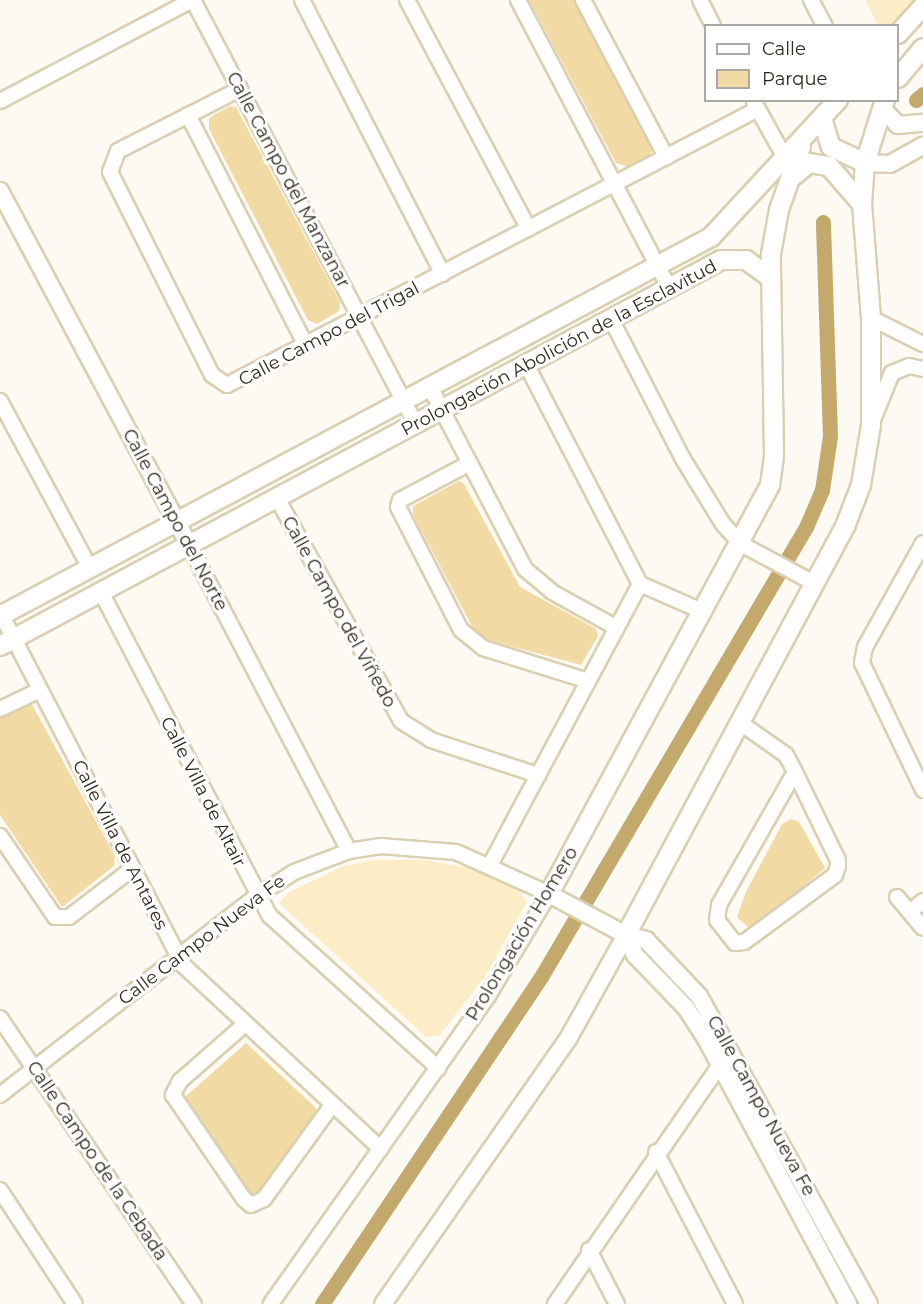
<!DOCTYPE html>
<meta charset="utf-8">
<style>
body{margin:0}
#map{position:relative;width:923px;height:1304px;overflow:hidden;background:#fdfaf4;font-family:Montserrat,sans-serif}
div>[style]{position:absolute}
[style*='--x']{left:calc(var(--x)*1px);top:calc(var(--y)*1px);width:calc(var(--w)*1px);rotate:calc(var(--a)*1deg)}
.built>*{inset:0;background:#fdedc7}
.green>*{inset:0;background:#f1daa4}
.canal>*{height:15px;margin:-7.5px;padding:0 7.5px;transform-origin:7.5px;border-radius:7.5px;background:#c3a96c}
.roads{filter:drop-shadow(2px 0 #dbcfb1) drop-shadow(-2px 0 #dbcfb1) drop-shadow(0 2px #dbcfb1) drop-shadow(0 -2px #dbcfb1)}
.minor>*{height:14px;margin:-7px;padding:0 7px;transform-origin:7px;border-radius:7px;background:#fff}
.tertiary>*{height:16px;margin:-8px;padding:0 8px;transform-origin:8px;border-radius:8px;background:#fff}
.secondary>*{height:18px;margin:-9px;padding:0 9px;transform-origin:9px;border-radius:9px;background:#fff}
span{translate:-50% -50%;white-space:nowrap;text-align:center;line-height:1.15;-webkit-text-stroke:6px #fff;paint-order:stroke}
.street-label{font-size:18px;color:#2d281d}
.legend{position:absolute;left:704px;top:24px;width:195px;height:78px;box-sizing:border-box;background:#fff;border:2px solid #aba9a5;margin:0;padding:8px 10px;list-style:none;font-size:18px;color:#2d281d}
.legend li{display:flex;align-items:center;gap:12px;height:30px}
.legend b{width:30px;border:2px solid #aba9a5}
</style>
<div id="map">
<div class="built">
<i style="clip-path:polygon(865px 0,915px 0,891px 26px,878px 25px)"></i>
<i style="clip-path:polygon(374px 860px,426px 860px,469px 868px,518px 889px,527px 902px,484px 978px,439px 1036px,426px 1037px,279px 903px,289px 892px,343px 866px)"></i>
</div>
<div class="green">
<i style="clip-path:polygon(529px 0,576px 0,649px 140px,653px 150px,648px 157px,629px 167px,616px 163px)"></i>
<i style="clip-path:polygon(230px 106px,236px 107px,340px 302px,339px 311px,317px 324px,308px 320px,209px 129px,209px 118px)"></i>
<i style="clip-path:polygon(459px 481px,464px 484px,520px 587px,596px 629px,598px 636px,581px 665px,487px 640px,475px 632px,413px 515px,413px 506px)"></i>
<i style="clip-path:polygon(30px 701px,115px 856px,114px 866px,62px 907px,0 815px,0 717px)"></i>
<i style="clip-path:polygon(791px 819px,799px 822px,825px 868px,757px 926px,748px 927px,737px 917px,746px 892px,782px 824px)"></i>
<i style="clip-path:polygon(246px 1043px,316px 1108px,316px 1116px,263px 1192px,254px 1194px,248px 1193px,185px 1097px)"></i>
</div>
<div class="canal">
<i style="--x:916;--y:100;--w:9;--a:-41"></i>
<i style="--x:322;--y:1304;--w:394;--a:-56.2"></i>
<i style="--x:541;--y:977;--w:522;--a:-59.51"></i>
<i style="--x:806;--y:527;--w:40;--a:-66.6"></i>
<i style="--x:822;--y:490;--w:55;--a:-81.6"></i>
<i style="--x:830;--y:436;--w:214;--a:-91.9"></i>
</div>
<div class="roads">
<div class="minor">
<i style="--x:193;--y:0;--w:479;--a:62.3"></i>
<i style="--x:302;--y:0;--w:308;--a:62.8"></i>
<i style="--x:407;--y:0;--w:259;--a:62"></i>
<i style="--x:518;--y:0;--w:325;--a:62.3"></i>
<i style="--x:583;--y:0;--w:178;--a:62.1"></i>
<i style="--x:700;--y:0;--w:29;--a:63"></i>
<i style="--x:811;--y:0;--w:30;--a:62"></i>
<i style="--x:240;--y:89;--w:137;--a:153.1"></i>
<i style="--x:118;--y:151;--w:22;--a:111"></i>
<i style="--x:110;--y:172;--w:227;--a:63.3"></i>
<i style="--x:212;--y:375;--w:18;--a:34"></i>
<i style="--x:227;--y:385;--w:598;--a:-27.46"></i>
<i style="--x:0;--y:101;--w:217;--a:-27.7"></i>
<i style="--x:754;--y:102;--w:64;--a:61"></i>
<i style="--x:188;--y:115;--w:259;--a:62.9"></i>
<i style="--x:871;--y:318;--w:58;--a:26.6"></i>
<i style="--x:611;--y:319;--w:157;--a:62.8"></i>
<i style="--x:683;--y:459;--w:76;--a:58.4"></i>
<i style="--x:723;--y:524;--w:27;--a:48"></i>
<i style="--x:741;--y:544;--w:83;--a:28.1"></i>
<i style="--x:526;--y:364;--w:248;--a:62.6"></i>
<i style="--x:640;--y:584;--w:70;--a:23.6"></i>
<i style="--x:430;--y:387;--w:205;--a:62.4"></i>
<i style="--x:525;--y:569;--w:35;--a:40"></i>
<i style="--x:552;--y:592;--w:74;--a:29"></i>
<i style="--x:0;--y:401;--w:190;--a:61.7"></i>
<i style="--x:873;--y:420;--w:51;--a:-68"></i>
<i style="--x:892;--y:373;--w:18;--a:-22"></i>
<i style="--x:909;--y:366;--w:14;--a:12"></i>
<i style="--x:470;--y:463;--w:79;--a:152.1"></i>
<i style="--x:400;--y:500;--w:7;--a:106"></i>
<i style="--x:398;--y:507;--w:138;--a:62.9"></i>
<i style="--x:461;--y:630;--w:28;--a:39"></i>
<i style="--x:483;--y:648;--w:110;--a:17.4"></i>
<i style="--x:277;--y:498;--w:255;--a:60.9"></i>
<i style="--x:401;--y:721;--w:36;--a:32"></i>
<i style="--x:431;--y:740;--w:113;--a:18.1"></i>
<i style="--x:923;--y:543;--w:119;--a:119.1"></i>
<i style="--x:865;--y:647;--w:16;--a:101"></i>
<i style="--x:862;--y:663;--w:141;--a:64.3"></i>
<i style="--x:189;--y:545;--w:345;--a:62.4"></i>
<i style="--x:101;--y:592;--w:365;--a:62.5"></i>
<i style="--x:270;--y:916;--w:227;--a:42.1"></i>
<i style="--x:0;--y:612;--w:398;--a:62.6"></i>
<i style="--x:183;--y:965;--w:270;--a:42.9"></i>
<i style="--x:0;--y:709;--w:44;--a:-25.4"></i>
<i style="--x:739;--y:722;--w:57;--a:35.1"></i>
<i style="--x:786;--y:755;--w:19;--a:62"></i>
<i style="--x:795;--y:772;--w:98;--a:64"></i>
<i style="--x:838;--y:860;--w:6;--a:90"></i>
<i style="--x:838;--y:866;--w:9;--a:108"></i>
<i style="--x:835;--y:875;--w:113;--a:143.6"></i>
<i style="--x:744;--y:942;--w:9;--a:174"></i>
<i style="--x:735;--y:943;--w:29;--a:-128"></i>
<i style="--x:717;--y:920;--w:15;--a:-82"></i>
<i style="--x:719;--y:905;--w:153;--a:-60.3"></i>
<i style="--x:0;--y:836;--w:98;--a:55.8"></i>
<i style="--x:55;--y:917;--w:14;--a:0"></i>
<i style="--x:69;--y:917;--w:79;--a:-37.3"></i>
<i style="--x:490;--y:865;--w:319;--a:-61.9"></i>
<i style="--x:897;--y:897;--w:40;--a:50"></i>
<i style="--x:910;--y:912;--w:17;--a:-40"></i>
<i style="--x:0;--y:1018;--w:346;--a:55.9"></i>
<i style="--x:244;--y:1025;--w:85;--a:138.8"></i>
<i style="--x:180;--y:1081;--w:16;--a:117"></i>
<i style="--x:173;--y:1095;--w:126;--a:55.7"></i>
<i style="--x:244;--y:1199;--w:9;--a:41"></i>
<i style="--x:251;--y:1205;--w:14;--a:-25"></i>
<i style="--x:264;--y:1199;--w:116;--a:-54.1"></i>
<i style="--x:0;--y:1095;--w:325;--a:-37.8"></i>
<i style="--x:257;--y:896;--w:44;--a:-33"></i>
<i style="--x:294;--y:872;--w:59;--a:-20.9"></i>
<i style="--x:349;--y:851;--w:32;--a:-9"></i>
<i style="--x:381;--y:846;--w:75;--a:4.6"></i>
<i style="--x:456;--y:852;--w:102;--a:24.3"></i>
<i style="--x:549;--y:894;--w:119;--a:120.9"></i>
<i style="--x:488;--y:996;--w:377;--a:125.2"></i>
<i style="--x:656;--y:1152;--w:171;--a:62.5"></i>
<i style="--x:0;--y:1190;--w:136;--a:56.7"></i>
<i style="--x:589;--y:1250;--w:61;--a:62.6"></i>
<i style="--x:555;--y:1304;--w:298;--a:-55.4"></i>
</div>
<div class="tertiary">
<i style="--x:882;--y:108;--w:23;--a:47"></i>
<i style="--x:898;--y:125;--w:25;--a:-5"></i>
<i style="--x:865;--y:163;--w:25;--a:2"></i>
<i style="--x:890;--y:164;--w:38;--a:-29"></i>
<i style="--x:0;--y:191;--w:401;--a:61.9"></i>
<i style="--x:549;--y:894;--w:87;--a:28"></i>
<i style="--x:626;--y:935;--w:21;--a:14"></i>
<i style="--x:646;--y:940;--w:77;--a:46.6"></i>
<i style="--x:699;--y:996;--w:352;--a:61.1"></i>
<i style="--x:626;--y:935;--w:22;--a:66"></i>
<i style="--x:635;--y:955;--w:74;--a:46.1"></i>
<i style="--x:686;--y:1008;--w:35;--a:57"></i>
<i style="--x:705;--y:1037;--w:303;--a:61.8"></i>
<i style="--x:383;--y:1304;--w:323;--a:-55.1"></i>
<i style="--x:568;--y:1039;--w:119;--a:-60.9"></i>
</div>
<div class="secondary">
<i style="--x:898;--y:34;--w:38;--a:-48"></i>
<i style="--x:898;--y:78;--w:39;--a:-50"></i>
<i style="--x:822;--y:118;--w:30;--a:73"></i>
<i style="--x:831;--y:147;--w:38;--a:25"></i>
<i style="--x:792;--y:177;--w:22;--a:-39"></i>
<i style="--x:809;--y:163;--w:20;--a:9"></i>
<i style="--x:829;--y:166;--w:50;--a:49"></i>
<i style="--x:0;--y:616;--w:806;--a:-28.06"></i>
<i style="--x:711;--y:237;--w:187;--a:-47.2"></i>
<i style="--x:0;--y:646;--w:818;--a:-28.16"></i>
<i style="--x:721;--y:260;--w:25;--a:0"></i>
<i style="--x:746;--y:260;--w:31;--a:36"></i>
<i style="--x:549;--y:894;--w:465;--a:-61.6"></i>
<i style="--x:770;--y:485;--w:29;--a:-82"></i>
<i style="--x:774;--y:456;--w:202;--a:-90.9"></i>
<i style="--x:771;--y:254;--w:45;--a:-79.7"></i>
<i style="--x:779;--y:210;--w:67;--a:-70.8"></i>
<i style="--x:626;--y:935;--w:466;--a:-61.8"></i>
<i style="--x:846;--y:524;--w:42;--a:-69"></i>
<i style="--x:861;--y:485;--w:61;--a:-80.5"></i>
<i style="--x:871;--y:425;--w:107;--a:-90"></i>
<i style="--x:871;--y:318;--w:114;--a:-94.5"></i>
<i style="--x:862;--y:204;--w:41;--a:-85.8"></i>
<i style="--x:865;--y:163;--w:66;--a:-72.4"></i>
</div>
</div>
<div class="street-label">
<span style="left:288px;top:180px;rotate:62deg">Calle Campo del Manzanar</span>
<span style="left:329px;top:334px;rotate:-28deg">Calle Campo del Trigal</span>
<span style="left:559px;top:348px;rotate:-28deg">Prolongación Abolición de la Esclavitud</span>
<span style="left:175px;top:520px;rotate:62deg">Calle Campo del Norte</span>
<span style="left:339px;top:612px;rotate:61deg">Calle Campo del Viñedo</span>
<span style="left:203px;top:792px;rotate:63deg">Calle Villa de Altair</span>
<span style="left:120px;top:845px;rotate:63deg">Calle Villa de Antares</span>
<span style="left:522px;top:934px;rotate:-59deg">Prolongación Homero</span>
<span style="left:202px;top:940px;rotate:-37deg">Calle Campo Nueva Fe</span>
<span style="left:761px;top:1106px;rotate:61deg">Calle Campo Nueva Fe</span>
<span style="left:97px;top:1161px;rotate:56deg">Calle Campo de la Cebada</span>
</div>
<ul class="legend">
<li><b style="height:8px;background:#fff"></b>Calle</li>
<li><b style="height:16px;background:#f1daa4"></b>Parque</li>
</ul>
</div>
